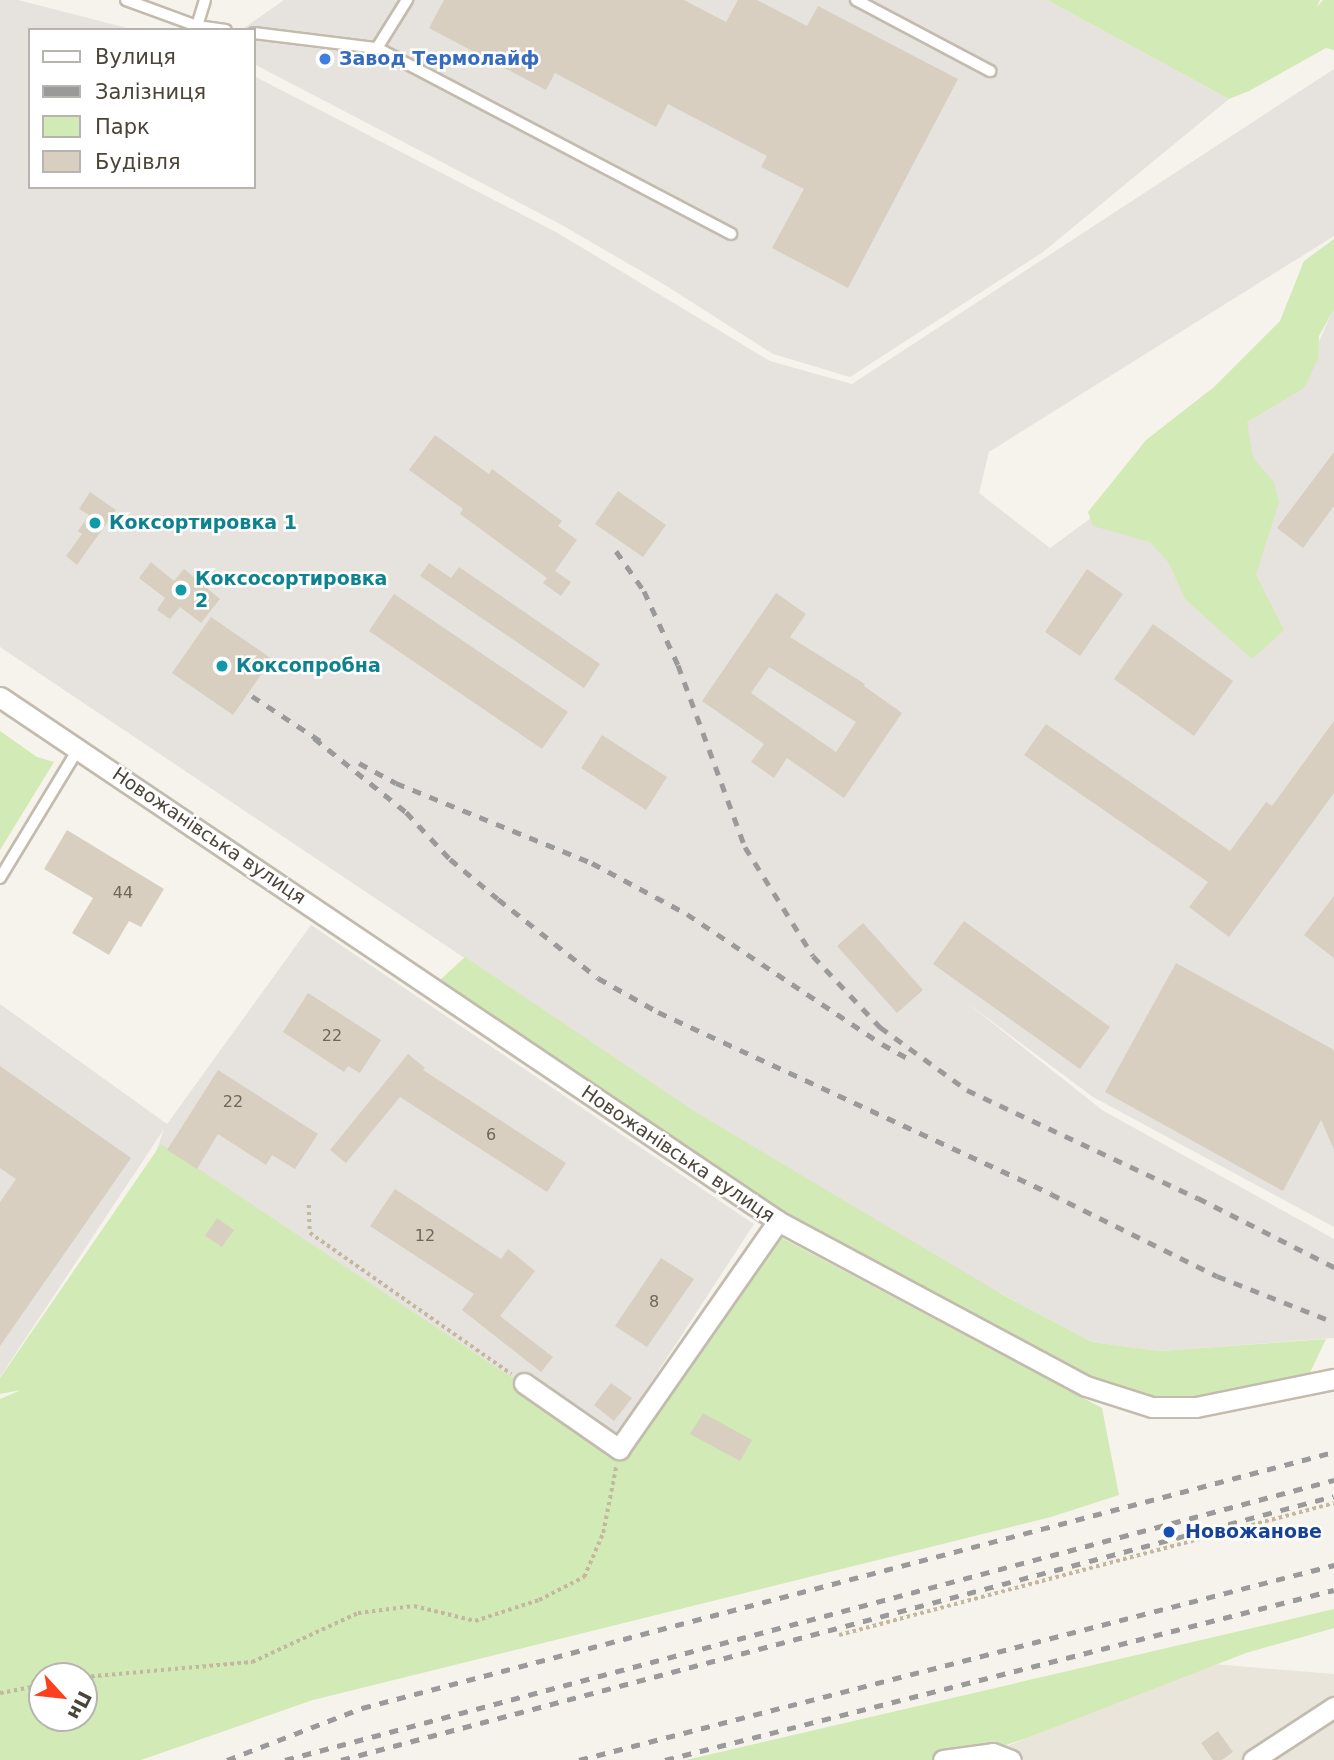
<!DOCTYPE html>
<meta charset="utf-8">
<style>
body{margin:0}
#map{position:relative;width:1334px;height:1760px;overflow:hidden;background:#f6f3ec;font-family:"DejaVu Sans",sans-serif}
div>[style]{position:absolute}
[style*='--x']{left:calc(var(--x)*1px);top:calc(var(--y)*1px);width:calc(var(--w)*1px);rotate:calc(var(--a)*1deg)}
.residential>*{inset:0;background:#eae5da}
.industrial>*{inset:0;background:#e6e2dd}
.green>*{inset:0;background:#d2eab5}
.building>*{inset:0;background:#d8cfc1}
.path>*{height:3.5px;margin-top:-1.75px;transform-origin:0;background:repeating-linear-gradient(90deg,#c4b79f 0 3.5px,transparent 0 7px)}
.roads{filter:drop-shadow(2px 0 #c2bbae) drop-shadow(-2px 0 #c2bbae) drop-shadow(0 2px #c2bbae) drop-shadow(0 -2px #c2bbae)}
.service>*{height:10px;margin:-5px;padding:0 5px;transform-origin:5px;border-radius:5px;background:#fff}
.minor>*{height:19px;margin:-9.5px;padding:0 9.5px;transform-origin:9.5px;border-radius:9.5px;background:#fff}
.rail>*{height:5px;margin-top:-2.5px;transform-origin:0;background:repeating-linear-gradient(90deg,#9a9a9a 0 9px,transparent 0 18px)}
.dots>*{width:19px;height:19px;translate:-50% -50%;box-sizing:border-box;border:4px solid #fff;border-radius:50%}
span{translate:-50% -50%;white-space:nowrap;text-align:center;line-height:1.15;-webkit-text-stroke:5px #fff;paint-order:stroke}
.number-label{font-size:16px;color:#6e675b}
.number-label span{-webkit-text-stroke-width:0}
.shop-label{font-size:19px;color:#366cbe;font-weight:700}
.left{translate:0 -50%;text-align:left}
.culture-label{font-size:19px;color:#0d838f;font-weight:700}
.street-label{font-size:19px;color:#4b4439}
.transit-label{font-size:19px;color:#164399;font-weight:700}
.legend{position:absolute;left:28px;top:28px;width:228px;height:161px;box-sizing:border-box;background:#fff;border:2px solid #b7b4b0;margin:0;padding:9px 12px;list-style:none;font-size:21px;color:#4b4439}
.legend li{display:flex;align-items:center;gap:14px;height:35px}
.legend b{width:35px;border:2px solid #b7b4b0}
.north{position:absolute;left:28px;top:1662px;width:70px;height:70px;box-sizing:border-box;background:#fff;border:2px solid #b7b4b0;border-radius:50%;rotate:117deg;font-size:19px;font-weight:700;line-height:28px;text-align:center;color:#4b4439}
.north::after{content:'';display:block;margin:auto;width:24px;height:32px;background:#fc3f1d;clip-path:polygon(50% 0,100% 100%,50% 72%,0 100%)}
</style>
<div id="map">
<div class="residential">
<i style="clip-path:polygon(1213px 1664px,1334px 1674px,1334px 1760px,972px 1760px)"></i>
</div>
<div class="industrial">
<i style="clip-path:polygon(0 0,18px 0,135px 30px,30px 30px,30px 187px,254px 187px,254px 76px,556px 232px,770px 361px,852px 384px,1334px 69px,1334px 236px,989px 452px,979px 493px,1050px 548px,1312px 357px,1334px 308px,1334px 1227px,1093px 1097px,966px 1002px,1102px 1110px,1334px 1239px,1334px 1338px,1160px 1351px,1092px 1342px,941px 1262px,705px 1119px,0 647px)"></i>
<i style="clip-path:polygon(284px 0,1047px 0,1229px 99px,1043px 252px,850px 377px,773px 354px,665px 285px,560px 224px,254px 64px,254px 30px,241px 30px)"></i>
<i style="clip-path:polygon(311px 925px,754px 1224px,599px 1462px,156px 1152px,164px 1129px,0 1377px,0 1004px,167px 1124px)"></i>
</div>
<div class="green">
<i style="clip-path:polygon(1047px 0,1320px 0,1317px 7px,1323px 0,1334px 0,1334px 50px,1326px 48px,1249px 91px,1229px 99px)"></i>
<i style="clip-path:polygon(1334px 239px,1334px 309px,1319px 336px,1318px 359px,1304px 388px,1247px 422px,1253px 458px,1274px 482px,1279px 502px,1256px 575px,1284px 630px,1252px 659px,1185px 599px,1169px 563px,1150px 542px,1093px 526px,1088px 512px,1146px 440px,1214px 387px,1280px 321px,1304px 261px)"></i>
<i style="clip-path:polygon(0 731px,37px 757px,54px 762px,0 850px)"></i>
<i style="clip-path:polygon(465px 957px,697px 1113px,1003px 1295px,1092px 1342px,1160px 1351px,1326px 1339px,1308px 1377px,1181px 1407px,1111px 1394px,778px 1221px,439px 981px)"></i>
<i style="clip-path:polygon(evenodd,161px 1144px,619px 1449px,782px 1238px,1102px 1408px,1119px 1495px,1051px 1517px,313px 1700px,141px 1760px,0 1760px,0 1399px,21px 1390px,0 1394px,0 1378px,161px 1144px,42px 1676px,84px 1676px,84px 1718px,42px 1718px,42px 1676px)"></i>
<i style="clip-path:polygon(1334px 1609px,1334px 1628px,1246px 1653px,1027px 1738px,973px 1756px,955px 1760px,686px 1760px)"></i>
</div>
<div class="building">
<i style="clip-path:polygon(444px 0,684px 0,726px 22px,738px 0,757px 0,807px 26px,818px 6px,958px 79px,848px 288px,772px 248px,804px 189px,761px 167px,767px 156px,668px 104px,656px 127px,555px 73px,546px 90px,429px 28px)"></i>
<i style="clip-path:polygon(435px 435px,489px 474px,492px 469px,562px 521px,558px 526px,577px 540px,555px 571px,571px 582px,561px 596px,543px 583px,547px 578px,460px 514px,463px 509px,409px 470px)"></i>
<i style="clip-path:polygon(1334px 452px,1334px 506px,1303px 548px,1277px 528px)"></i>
<i style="clip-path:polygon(618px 491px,666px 525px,643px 557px,595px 524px)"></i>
<i style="clip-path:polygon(90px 492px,116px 510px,77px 565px,66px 556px,82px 534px,78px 531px,89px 515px,79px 509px)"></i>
<i style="clip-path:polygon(151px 562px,174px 581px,184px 569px,220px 599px,201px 623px,180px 607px,170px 619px,157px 610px,165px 598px,139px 578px)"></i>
<i style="clip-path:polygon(429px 563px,451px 578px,459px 567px,600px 664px,584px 688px,420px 576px)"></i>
<i style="clip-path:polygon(1087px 569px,1123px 594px,1080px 656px,1045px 632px)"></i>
<i style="clip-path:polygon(evenodd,776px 593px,806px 614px,790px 637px,865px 684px,864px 686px,902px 713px,844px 798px,787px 758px,774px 778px,751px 762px,764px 744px,702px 701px,776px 593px,769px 667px,856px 722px,836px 752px,751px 693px,769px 667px)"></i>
<i style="clip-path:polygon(394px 594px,568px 712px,542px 749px,369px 631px)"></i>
<i style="clip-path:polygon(211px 617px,272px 659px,233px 715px,172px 673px)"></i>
<i style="clip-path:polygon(1153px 624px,1233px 681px,1194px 736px,1114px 679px)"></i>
<i style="clip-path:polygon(1334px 721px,1334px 793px,1229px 937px,1189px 907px,1208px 882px,1024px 755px,1046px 724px,1230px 851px,1266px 802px,1272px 806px)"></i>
<i style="clip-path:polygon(602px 735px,667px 777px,646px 810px,581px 768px)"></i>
<i style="clip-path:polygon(67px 830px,164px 889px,141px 927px,129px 921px,109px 955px,72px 933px,93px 898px,44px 869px)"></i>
<i style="clip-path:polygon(1334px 896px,1334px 958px,1304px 935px)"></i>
<i style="clip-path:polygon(964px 921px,1110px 1027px,1080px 1069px,933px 964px)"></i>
<i style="clip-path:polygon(863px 923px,923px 990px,897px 1013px,837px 946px)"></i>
<i style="clip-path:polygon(1176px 963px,1334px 1050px,1334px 1150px,1321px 1120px,1283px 1191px,1105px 1092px)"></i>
<i style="clip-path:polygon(308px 993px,381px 1040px,360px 1073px,348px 1066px,344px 1072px,283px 1032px)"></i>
<i style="clip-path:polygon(408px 1054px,425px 1068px,423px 1070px,566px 1163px,547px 1192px,400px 1097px,346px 1163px,330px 1150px)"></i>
<i style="clip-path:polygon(0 1066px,131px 1158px,0 1346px,0 1202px,16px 1179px,0 1168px)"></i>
<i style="clip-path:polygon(218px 1070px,318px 1134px,295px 1169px,272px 1155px,266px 1165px,218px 1134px,197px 1169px,167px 1150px)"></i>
<i style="clip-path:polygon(395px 1189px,501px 1259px,508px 1249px,535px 1271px,500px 1316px,553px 1357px,541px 1372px,462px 1310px,474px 1294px,370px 1226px)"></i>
<i style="clip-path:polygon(217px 1218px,234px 1230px,222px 1247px,205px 1236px)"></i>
<i style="clip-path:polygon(661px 1258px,694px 1279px,647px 1347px,615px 1326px)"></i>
<i style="clip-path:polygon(611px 1383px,632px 1398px,614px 1421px,594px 1405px)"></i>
<i style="clip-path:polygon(703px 1413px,752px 1440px,740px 1461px,690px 1434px)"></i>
<i style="clip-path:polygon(1218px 1731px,1233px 1752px,1222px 1760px,1213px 1760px,1201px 1743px)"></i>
</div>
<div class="path">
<i style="--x:309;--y:1205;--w:28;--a:88"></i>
<i style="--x:310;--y:1233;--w:246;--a:35"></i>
<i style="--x:839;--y:1635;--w:512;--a:-14.93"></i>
<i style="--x:84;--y:1677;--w:169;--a:-5.1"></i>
<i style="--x:252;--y:1662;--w:117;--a:-24.8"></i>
<i style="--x:358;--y:1613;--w:56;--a:-7.1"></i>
<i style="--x:414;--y:1606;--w:63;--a:13.8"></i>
<i style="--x:475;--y:1621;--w:67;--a:-18.2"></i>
<i style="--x:539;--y:1600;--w:51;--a:-27.1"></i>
<i style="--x:584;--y:1577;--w:48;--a:-66.6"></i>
<i style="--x:603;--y:1533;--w:67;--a:-78.9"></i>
<i style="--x:0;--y:1693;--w:43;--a:-10.8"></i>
</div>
<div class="roads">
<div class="service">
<i style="--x:126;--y:0;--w:76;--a:20.1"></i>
<i style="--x:197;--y:26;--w:29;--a:8"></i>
<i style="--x:856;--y:0;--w:152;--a:27.9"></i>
<i style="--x:197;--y:26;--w:27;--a:-73"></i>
<i style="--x:254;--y:33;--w:124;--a:7"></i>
<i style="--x:377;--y:48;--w:400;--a:27.7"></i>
<i style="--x:377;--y:48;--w:57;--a:-58"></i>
<i style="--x:0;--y:878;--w:151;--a:-58.8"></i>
</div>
<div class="minor">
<i style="--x:0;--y:697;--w:938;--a:33.96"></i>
<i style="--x:778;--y:1221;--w:349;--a:28.2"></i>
<i style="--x:1086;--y:1386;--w:69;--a:17.7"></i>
<i style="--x:1152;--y:1407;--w:44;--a:0"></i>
<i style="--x:1196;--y:1407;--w:141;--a:-11.5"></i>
<i style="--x:524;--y:1383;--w:116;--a:34.8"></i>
<i style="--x:619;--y:1449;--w:278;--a:-55.1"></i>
<i style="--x:943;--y:1760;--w:50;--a:-8"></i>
<i style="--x:993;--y:1753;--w:19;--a:21"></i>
<i style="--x:1253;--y:1760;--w:97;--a:-33.2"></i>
</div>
</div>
<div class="rail">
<i style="--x:616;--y:551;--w:49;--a:55"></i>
<i style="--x:644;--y:591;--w:81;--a:65.3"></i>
<i style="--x:678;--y:665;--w:194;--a:69.8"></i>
<i style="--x:745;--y:847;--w:128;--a:58"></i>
<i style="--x:813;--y:956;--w:98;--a:46.7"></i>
<i style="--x:880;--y:1027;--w:107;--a:35.9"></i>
<i style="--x:967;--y:1090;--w:255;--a:25.1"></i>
<i style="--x:1198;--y:1198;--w:153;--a:26.9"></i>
<i style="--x:252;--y:696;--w:84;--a:33.3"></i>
<i style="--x:314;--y:738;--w:118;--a:38.8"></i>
<i style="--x:406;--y:812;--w:64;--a:46.9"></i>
<i style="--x:450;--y:859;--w:62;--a:39.8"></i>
<i style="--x:498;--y:899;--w:127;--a:38.3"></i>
<i style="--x:598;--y:978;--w:69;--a:29.5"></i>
<i style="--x:658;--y:1012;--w:433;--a:24.8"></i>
<i style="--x:1051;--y:1194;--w:185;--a:26.3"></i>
<i style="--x:1217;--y:1276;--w:126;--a:21.5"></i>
<i style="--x:359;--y:763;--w:42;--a:28.4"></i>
<i style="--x:396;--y:783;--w:212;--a:22.2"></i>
<i style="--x:592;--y:863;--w:108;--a:28.2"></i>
<i style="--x:687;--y:914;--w:234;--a:33.7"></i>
<i style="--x:882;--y:1044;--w:33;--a:29"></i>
<i style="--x:227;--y:1760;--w:145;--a:-21.1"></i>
<i style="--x:362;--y:1708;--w:1005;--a:-14.76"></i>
<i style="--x:285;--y:1760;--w:1086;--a:-14.95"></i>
<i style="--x:341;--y:1760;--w:1027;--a:-14.89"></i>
<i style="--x:579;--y:1760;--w:780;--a:-14.48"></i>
<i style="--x:665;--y:1760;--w:690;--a:-14.26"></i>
</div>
<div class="dots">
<i style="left:325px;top:59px;background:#3f7fe0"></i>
<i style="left:95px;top:523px;background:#0f9aa8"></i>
<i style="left:181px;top:590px;background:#0f9aa8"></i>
<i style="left:222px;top:666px;background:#0f9aa8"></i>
<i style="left:1169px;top:1532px;background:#1a4fb4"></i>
</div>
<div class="number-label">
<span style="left:123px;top:893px">44</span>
<span style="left:332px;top:1036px">22</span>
<span style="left:233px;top:1102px">22</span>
<span style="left:491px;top:1135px">6</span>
<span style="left:425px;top:1236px">12</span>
<span style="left:654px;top:1302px">8</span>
</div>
<div class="shop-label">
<span class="left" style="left:339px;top:59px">Завод Термолайф</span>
</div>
<div class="culture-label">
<span class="left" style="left:109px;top:523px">Коксортировка 1</span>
<span class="left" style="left:195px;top:590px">Коксосортировка<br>2</span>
<span class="left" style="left:236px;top:666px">Коксопробна</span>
</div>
<div class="street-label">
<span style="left:209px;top:836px;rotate:34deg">Новожанівська вулиця</span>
<span style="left:678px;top:1154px;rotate:34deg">Новожанівська вулиця</span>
</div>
<div class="transit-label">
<span class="left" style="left:1185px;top:1532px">Новожанове</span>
</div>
<ul class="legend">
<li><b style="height:9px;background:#fff"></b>Вулиця</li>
<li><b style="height:9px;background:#9a9a9a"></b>Залізниця</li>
<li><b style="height:19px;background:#d2eab5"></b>Парк</li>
<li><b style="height:19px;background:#d8cfc1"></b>Будівля</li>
</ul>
<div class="north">Пн</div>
</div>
